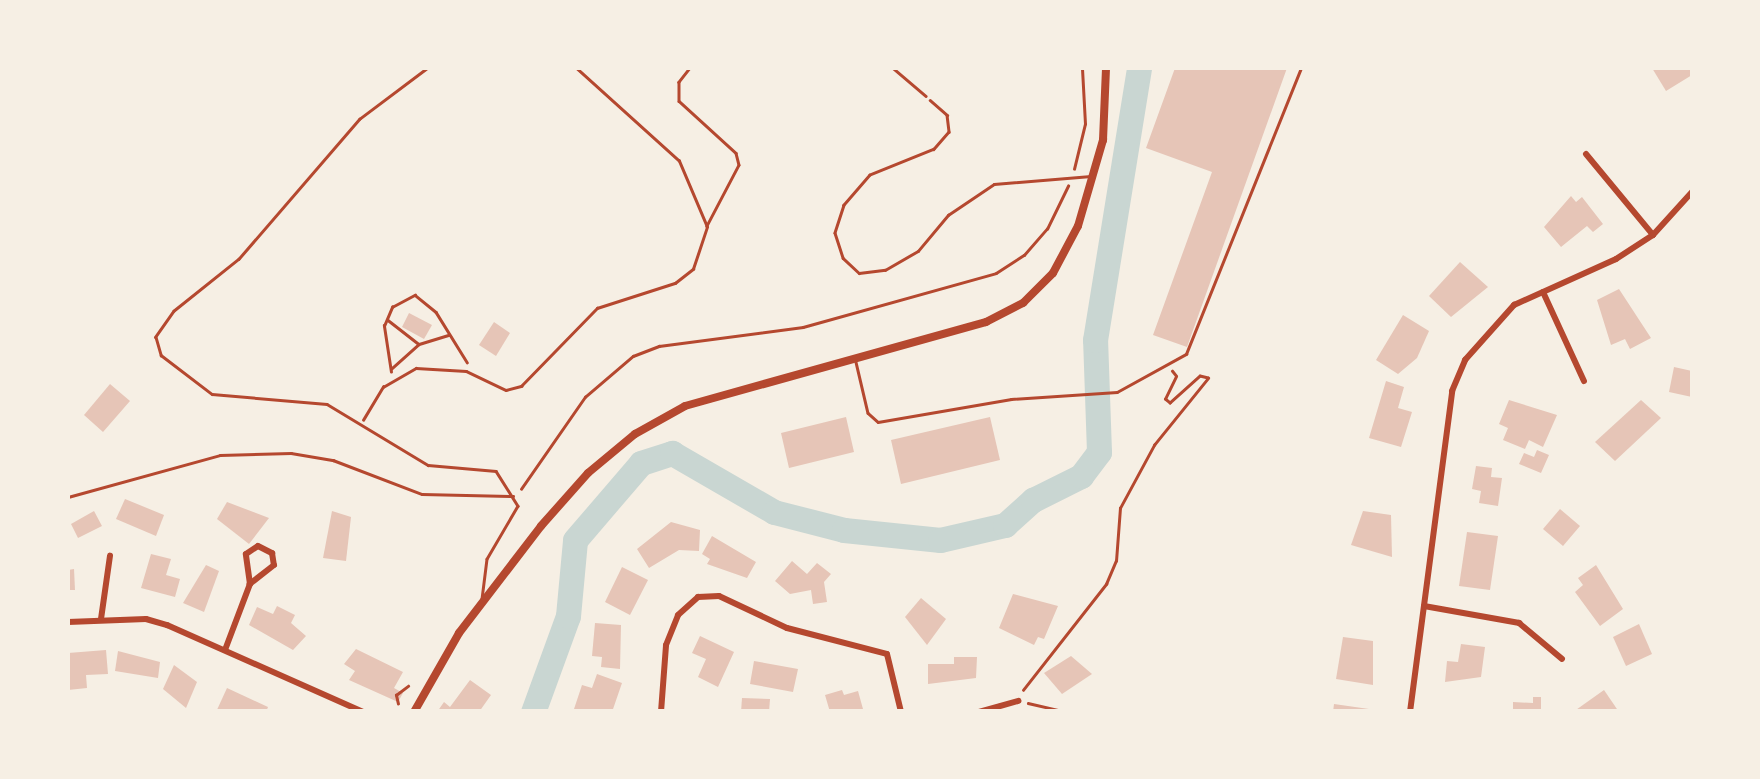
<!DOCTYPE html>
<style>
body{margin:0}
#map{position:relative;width:1760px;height:779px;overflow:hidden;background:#f6efe4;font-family:Poppins,sans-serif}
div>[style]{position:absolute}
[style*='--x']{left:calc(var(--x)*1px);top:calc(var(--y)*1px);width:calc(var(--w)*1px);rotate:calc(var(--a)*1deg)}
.river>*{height:25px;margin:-12.5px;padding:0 12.5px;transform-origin:12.5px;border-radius:12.5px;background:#c9d6d2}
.building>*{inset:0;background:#e6c5b7}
.path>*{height:2.5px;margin:-1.25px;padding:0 1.25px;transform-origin:1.25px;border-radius:1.25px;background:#b5482f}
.service>*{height:2.5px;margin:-1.25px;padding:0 1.25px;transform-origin:1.25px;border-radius:1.25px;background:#b5482f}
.minor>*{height:6px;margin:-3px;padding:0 3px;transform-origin:3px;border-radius:3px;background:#b5482f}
.tertiary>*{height:8px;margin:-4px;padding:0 4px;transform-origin:4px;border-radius:4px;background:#b5482f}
span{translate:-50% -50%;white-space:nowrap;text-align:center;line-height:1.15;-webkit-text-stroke:10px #f6efe4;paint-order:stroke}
.frame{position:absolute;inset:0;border:70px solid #f6efe4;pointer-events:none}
</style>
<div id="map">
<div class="river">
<i style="--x:533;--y:712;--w:102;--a:-70"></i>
<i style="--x:568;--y:616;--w:76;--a:-84.7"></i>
<i style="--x:575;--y:540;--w:101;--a:-49.4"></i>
<i style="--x:641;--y:463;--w:33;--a:-18"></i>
<i style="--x:672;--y:453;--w:118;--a:30"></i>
<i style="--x:774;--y:512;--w:72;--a:14.4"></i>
<i style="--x:844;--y:530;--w:97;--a:5.9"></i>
<i style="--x:940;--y:540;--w:67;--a:-13"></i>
<i style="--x:1005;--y:525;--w:38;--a:-42"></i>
<i style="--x:1033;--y:500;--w:54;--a:-26.6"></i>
<i style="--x:1081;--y:476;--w:30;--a:-53"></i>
<i style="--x:1099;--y:452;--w:112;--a:-92"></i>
<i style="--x:1095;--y:340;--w:276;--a:-80.8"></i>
</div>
<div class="building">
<i style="clip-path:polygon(1175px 68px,1287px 68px,1187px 347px,1153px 335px,1212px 172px,1146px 148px)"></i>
<i style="clip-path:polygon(1652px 68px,1692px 68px,1692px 75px,1666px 91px)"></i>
<i style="clip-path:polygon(1571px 196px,1576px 202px,1582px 197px,1603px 224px,1593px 232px,1587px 226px,1561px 247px,1544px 227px)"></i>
<i style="clip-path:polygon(1460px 262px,1488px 287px,1451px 317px,1429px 296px)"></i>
<i style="clip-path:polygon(1619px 289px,1651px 338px,1630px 349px,1625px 339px,1611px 345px,1597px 300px)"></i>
<i style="clip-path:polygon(409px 313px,432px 325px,424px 339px,402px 327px)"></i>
<i style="clip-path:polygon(1403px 315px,1429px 331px,1417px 358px,1398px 374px,1376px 360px)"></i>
<i style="clip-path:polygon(494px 322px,510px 333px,496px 356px,479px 345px)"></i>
<i style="clip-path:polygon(1674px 367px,1692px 371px,1692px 397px,1669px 392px)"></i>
<i style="clip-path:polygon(1386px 381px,1404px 387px,1398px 408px,1412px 412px,1401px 447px,1369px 438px)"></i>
<i style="clip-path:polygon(110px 384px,130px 401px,103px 432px,84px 415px)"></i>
<i style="clip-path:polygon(1509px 400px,1557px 415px,1543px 447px,1529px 440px,1525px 449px,1503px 440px,1508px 428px,1499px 424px)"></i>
<i style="clip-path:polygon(1641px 400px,1661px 418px,1615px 461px,1595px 442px)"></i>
<i style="clip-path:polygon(846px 417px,854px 452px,789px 468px,781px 433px)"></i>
<i style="clip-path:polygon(990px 417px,1000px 460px,901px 484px,891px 440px)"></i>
<i style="clip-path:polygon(1537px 450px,1549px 455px,1541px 473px,1519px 464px,1524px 453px,1534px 457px)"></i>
<i style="clip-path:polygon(1476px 466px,1492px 468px,1491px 477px,1502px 478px,1498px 506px,1479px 503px,1481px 491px,1472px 489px)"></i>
<i style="clip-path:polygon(125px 499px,164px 515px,156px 536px,116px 519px)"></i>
<i style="clip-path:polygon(227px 502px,269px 518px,249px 544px,217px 519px)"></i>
<i style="clip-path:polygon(1560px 509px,1580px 526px,1563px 546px,1543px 529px)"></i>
<i style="clip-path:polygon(94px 511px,102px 526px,78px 538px,71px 524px)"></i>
<i style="clip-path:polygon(332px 511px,351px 517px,346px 561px,323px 558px)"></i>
<i style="clip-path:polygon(1363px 511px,1391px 515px,1392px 557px,1351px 545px)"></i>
<i style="clip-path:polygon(671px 522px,700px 530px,699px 551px,679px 550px,649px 568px,637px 549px)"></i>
<i style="clip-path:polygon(1467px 532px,1498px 536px,1490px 590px,1459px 586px)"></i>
<i style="clip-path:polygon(712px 536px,756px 562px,747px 578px,707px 564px,710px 559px,702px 554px)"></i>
<i style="clip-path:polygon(151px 554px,171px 559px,166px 575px,180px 579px,175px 597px,141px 588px)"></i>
<i style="clip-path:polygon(792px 561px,807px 574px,817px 563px,831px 574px,824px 582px,827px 602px,813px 604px,811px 590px,790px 594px,775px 581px)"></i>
<i style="clip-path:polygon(206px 565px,219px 571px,204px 612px,183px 603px)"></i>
<i style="clip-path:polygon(1596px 565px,1623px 609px,1600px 626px,1575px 592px,1583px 585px,1578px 578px)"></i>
<i style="clip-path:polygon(622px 567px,648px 580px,630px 615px,605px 602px)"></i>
<i style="clip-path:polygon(74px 569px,75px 590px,68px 590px,68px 570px)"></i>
<i style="clip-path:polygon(1013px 594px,1058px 606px,1044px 639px,1038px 637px,1034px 645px,999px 628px)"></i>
<i style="clip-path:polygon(921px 598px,946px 619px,927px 645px,905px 617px)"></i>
<i style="clip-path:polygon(277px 606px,295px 615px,291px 623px,306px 636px,293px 650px,249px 625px,257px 607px,273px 614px)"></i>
<i style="clip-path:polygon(595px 623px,621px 625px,620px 669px,601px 667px,602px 657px,592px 656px)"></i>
<i style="clip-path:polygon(1639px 624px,1652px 654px,1626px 666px,1613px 637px)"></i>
<i style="clip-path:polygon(700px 636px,734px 652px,718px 687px,698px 677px,706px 659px,692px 653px)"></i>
<i style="clip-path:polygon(1343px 637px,1373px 641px,1373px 685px,1336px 679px)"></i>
<i style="clip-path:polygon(1461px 644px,1485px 647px,1481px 677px,1445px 682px,1447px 661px,1458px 662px)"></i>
<i style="clip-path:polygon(356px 649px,403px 672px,394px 688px,403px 693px,398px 702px,349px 680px,355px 671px,344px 664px)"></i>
<i style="clip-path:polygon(106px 650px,108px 674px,86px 675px,87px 688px,68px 690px,68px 653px)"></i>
<i style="clip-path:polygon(118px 651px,160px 662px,158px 678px,115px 671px)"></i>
<i style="clip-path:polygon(1071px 656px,1092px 674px,1062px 694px,1044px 673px)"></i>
<i style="clip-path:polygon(954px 657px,977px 657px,976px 678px,928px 684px,928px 664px,954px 664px)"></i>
<i style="clip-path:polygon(754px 661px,798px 669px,793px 692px,750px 684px)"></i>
<i style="clip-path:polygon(174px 665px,197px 682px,186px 708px,163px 689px)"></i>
<i style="clip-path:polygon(597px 674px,622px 683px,612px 712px,573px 712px,582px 685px,592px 688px)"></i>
<i style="clip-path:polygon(470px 680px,491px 695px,479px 712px,437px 712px,444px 702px,450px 707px)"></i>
<i style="clip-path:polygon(227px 688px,268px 707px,266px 712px,216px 712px)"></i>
<i style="clip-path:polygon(842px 690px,844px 695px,858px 691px,863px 709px,830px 712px,825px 695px)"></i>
<i style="clip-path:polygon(1604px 690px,1619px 712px,1573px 712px)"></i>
<i style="clip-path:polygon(1533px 697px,1541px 697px,1541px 712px,1513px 712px,1513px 702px,1533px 703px)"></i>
<i style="clip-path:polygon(742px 698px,770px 699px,769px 712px,741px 712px)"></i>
<i style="clip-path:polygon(1334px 704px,1369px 709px,1369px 712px,1333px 712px)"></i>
</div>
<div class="path">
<i style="--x:893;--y:68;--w:43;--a:40.3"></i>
<i style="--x:1074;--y:169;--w:46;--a:-76.3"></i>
<i style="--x:1085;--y:124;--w:56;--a:-93.1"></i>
<i style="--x:388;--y:320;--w:39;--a:38"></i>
<i style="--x:419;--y:344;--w:31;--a:-17"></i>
<i style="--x:391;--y:369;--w:36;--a:-42"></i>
<i style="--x:391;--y:372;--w:47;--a:-98.7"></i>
<i style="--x:384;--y:326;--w:21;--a:-67"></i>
<i style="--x:392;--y:307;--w:26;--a:-28"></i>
<i style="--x:415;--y:295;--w:27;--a:39"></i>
<i style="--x:436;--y:312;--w:59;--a:58.2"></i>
<i style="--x:521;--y:489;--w:112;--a:-55.2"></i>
<i style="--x:585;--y:397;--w:63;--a:-40.5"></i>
<i style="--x:633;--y:356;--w:28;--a:-21"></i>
<i style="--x:659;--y:346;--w:145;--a:-7.5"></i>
<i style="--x:803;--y:327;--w:200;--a:-15.6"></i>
<i style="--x:996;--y:273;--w:33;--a:-33"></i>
<i style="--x:1024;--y:255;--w:35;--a:-49"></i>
<i style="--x:1047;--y:229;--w:48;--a:-64"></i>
<i style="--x:1023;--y:690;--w:135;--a:-51.9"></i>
<i style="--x:1106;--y:584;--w:25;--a:-67"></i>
<i style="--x:1116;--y:561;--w:53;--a:-85.7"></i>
<i style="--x:1120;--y:508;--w:72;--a:-61.6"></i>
<i style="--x:1154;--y:445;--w:86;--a:-51.1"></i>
<i style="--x:1208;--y:378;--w:8;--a:-166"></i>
<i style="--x:1200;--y:376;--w:40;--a:138"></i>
<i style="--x:1170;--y:403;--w:6;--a:-141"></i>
<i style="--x:1165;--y:399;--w:25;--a:-64"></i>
<i style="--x:1176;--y:376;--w:6;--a:-129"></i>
<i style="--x:1028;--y:703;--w:39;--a:13"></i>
<i style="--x:398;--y:704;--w:9;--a:-103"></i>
<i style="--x:396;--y:695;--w:15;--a:-37"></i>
</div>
<div class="service">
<i style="--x:428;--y:68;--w:85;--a:143.1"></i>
<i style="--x:360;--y:119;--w:185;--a:130.8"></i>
<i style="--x:239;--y:259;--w:83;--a:141.3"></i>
<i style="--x:174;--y:311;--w:32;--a:125"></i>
<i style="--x:156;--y:337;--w:19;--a:74"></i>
<i style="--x:161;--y:355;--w:64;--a:37.4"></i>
<i style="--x:212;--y:394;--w:115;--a:5"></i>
<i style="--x:327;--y:404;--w:118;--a:31.1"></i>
<i style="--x:428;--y:465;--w:68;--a:5"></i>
<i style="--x:496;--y:471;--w:41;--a:57.8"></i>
<i style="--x:518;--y:506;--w:61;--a:120.3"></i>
<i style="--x:487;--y:559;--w:40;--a:97.1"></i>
<i style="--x:690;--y:68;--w:18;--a:128"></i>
<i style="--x:679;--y:82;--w:19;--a:90"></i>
<i style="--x:679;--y:101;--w:77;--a:42.4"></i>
<i style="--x:736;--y:153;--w:12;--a:76"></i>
<i style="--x:739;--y:165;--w:69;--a:117.7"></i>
<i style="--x:930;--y:100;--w:23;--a:41"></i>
<i style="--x:947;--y:115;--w:17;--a:83"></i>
<i style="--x:949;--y:132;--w:23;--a:131"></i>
<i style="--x:934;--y:149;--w:69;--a:157.9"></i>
<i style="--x:870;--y:175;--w:40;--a:131"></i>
<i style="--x:844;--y:205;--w:29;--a:108"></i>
<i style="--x:835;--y:233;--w:26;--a:72"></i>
<i style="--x:843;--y:258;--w:22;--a:43"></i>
<i style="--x:859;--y:273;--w:26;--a:-7"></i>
<i style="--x:885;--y:270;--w:38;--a:-30"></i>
<i style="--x:918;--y:251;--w:47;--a:-50.2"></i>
<i style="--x:948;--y:215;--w:55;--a:-34"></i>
<i style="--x:994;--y:184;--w:97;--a:-4.7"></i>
<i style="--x:856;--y:362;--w:52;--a:76.8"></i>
<i style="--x:868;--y:413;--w:13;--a:42"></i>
<i style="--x:878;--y:422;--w:135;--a:-9.8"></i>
<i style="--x:1011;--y:399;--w:106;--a:-3.8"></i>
<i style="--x:1117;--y:392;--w:79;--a:-28.8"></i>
<i style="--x:1186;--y:354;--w:308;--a:-68.1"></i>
<i style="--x:363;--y:420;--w:39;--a:-59"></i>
<i style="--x:383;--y:387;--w:38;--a:-30"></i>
<i style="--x:416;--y:368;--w:50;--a:3.4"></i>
<i style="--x:466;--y:371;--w:44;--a:25.4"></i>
<i style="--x:506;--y:390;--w:16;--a:-15"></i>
<i style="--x:521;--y:386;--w:109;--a:-45.7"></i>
<i style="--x:597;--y:308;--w:82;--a:-17.8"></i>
<i style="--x:675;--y:283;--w:23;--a:-38"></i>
<i style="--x:693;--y:269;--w:44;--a:-71.6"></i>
<i style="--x:707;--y:227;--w:72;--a:-113"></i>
<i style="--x:679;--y:161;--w:139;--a:-137.9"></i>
<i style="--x:68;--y:497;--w:158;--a:-15.4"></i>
<i style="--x:220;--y:455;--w:71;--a:-1.6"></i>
<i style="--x:291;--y:453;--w:43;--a:9.5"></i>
<i style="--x:333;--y:460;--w:95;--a:20.9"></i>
<i style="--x:422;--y:494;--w:91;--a:1.3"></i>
</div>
<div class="minor">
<i style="--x:1586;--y:154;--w:105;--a:50.4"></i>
<i style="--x:1543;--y:292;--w:98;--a:65.3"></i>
<i style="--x:258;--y:546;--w:16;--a:27"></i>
<i style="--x:272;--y:553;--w:12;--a:81"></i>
<i style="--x:274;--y:565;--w:31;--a:142"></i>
<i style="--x:250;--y:584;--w:30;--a:-98"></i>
<i style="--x:246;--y:554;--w:14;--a:-34"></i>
<i style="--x:1424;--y:606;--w:97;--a:10.1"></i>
<i style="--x:1519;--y:623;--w:56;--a:39.9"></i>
<i style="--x:101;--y:619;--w:64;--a:-81.9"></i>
<i style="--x:68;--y:622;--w:78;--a:-2.2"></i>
<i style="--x:146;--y:619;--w:22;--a:16"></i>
<i style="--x:167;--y:625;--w:214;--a:23.9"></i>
<i style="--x:225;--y:650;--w:71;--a:-69.3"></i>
<i style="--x:661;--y:712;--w:67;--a:-85.7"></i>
<i style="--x:666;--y:645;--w:32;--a:-68"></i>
<i style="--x:678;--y:615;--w:27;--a:-42"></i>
<i style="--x:698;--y:597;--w:21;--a:-3"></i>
<i style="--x:719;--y:596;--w:75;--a:25.2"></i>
<i style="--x:787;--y:628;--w:103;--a:14.6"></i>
<i style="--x:887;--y:654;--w:60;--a:76.4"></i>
<i style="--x:979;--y:712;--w:41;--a:-15.8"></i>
<i style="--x:1410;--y:712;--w:324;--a:-82.5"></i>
<i style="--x:1452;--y:391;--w:34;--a:-67"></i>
<i style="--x:1465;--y:360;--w:74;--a:-48.3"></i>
<i style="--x:1514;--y:305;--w:112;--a:-24.3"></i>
<i style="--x:1616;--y:259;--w:44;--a:-33"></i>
<i style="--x:1653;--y:235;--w:58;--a:-47.8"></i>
</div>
<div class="tertiary">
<i style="--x:414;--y:712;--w:91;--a:-60.3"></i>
<i style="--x:459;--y:633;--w:135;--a:-52.5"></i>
<i style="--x:541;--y:526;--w:71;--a:-48.4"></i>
<i style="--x:588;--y:473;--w:61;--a:-39.7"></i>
<i style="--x:635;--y:434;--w:57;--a:-29.2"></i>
<i style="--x:685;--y:406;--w:313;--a:-15.6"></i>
<i style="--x:986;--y:322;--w:42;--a:-27.2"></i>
<i style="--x:1023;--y:303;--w:42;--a:-45"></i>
<i style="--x:1053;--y:273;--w:53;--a:-62"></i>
<i style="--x:1078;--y:226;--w:90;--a:-73.8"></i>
<i style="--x:1103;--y:140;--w:72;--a:-87.6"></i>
</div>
<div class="frame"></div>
</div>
